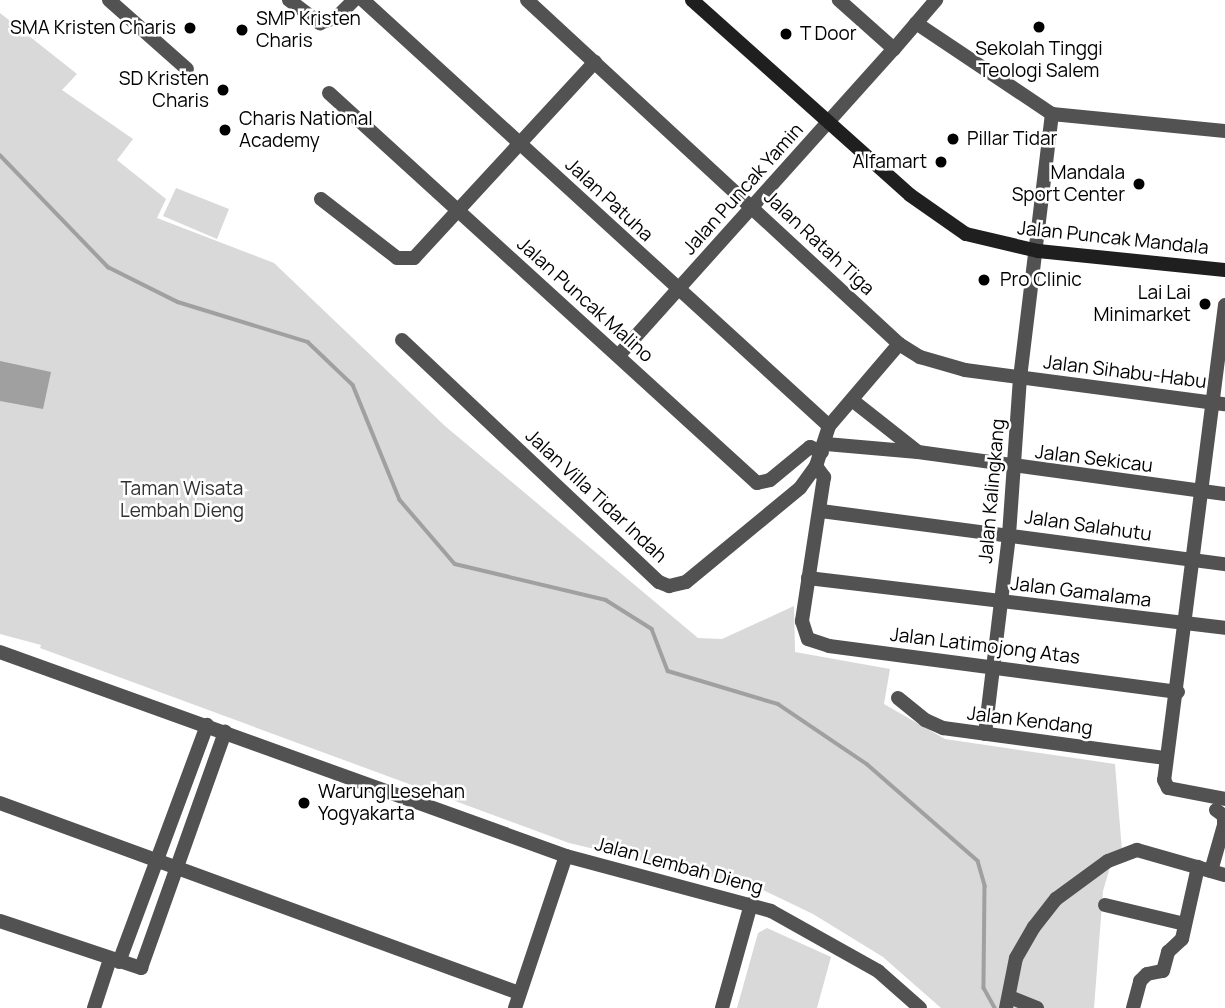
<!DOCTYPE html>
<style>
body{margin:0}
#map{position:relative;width:1225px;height:1008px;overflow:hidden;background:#fff;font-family:Manrope,sans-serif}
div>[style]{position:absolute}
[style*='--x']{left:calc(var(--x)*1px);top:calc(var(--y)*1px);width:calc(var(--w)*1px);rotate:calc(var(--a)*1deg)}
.green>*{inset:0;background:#d9d9d9}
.water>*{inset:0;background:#a0a0a0}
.stream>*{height:3.5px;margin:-1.75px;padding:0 1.75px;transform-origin:1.75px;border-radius:1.75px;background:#a0a0a0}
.street>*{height:14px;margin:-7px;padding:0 7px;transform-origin:7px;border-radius:7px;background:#525252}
.secondary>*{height:14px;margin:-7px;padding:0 7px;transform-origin:7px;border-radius:7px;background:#1f1f1f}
.dots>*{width:19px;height:19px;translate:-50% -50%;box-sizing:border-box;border:4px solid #fff;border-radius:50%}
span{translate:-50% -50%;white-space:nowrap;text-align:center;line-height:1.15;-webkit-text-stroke:5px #fff;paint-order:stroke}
.poi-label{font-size:19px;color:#000}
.left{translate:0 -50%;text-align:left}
.right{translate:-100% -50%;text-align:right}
.street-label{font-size:19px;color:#000}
.park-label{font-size:19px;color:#303030}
</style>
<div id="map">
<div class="green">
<i style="clip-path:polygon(0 13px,77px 74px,62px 90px,133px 139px,117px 160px,166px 199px,157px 218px,274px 263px,445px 426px,698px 638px,722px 639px,794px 606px,795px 652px,890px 669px,884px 704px,945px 739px,1115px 764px,1122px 851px,1099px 859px,1048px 900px,1017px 947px,1020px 957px,1062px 899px,1111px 864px,1103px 891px,1094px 1008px,941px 1008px,883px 957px,813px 914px,759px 888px,569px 843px,40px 648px,41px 645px,0 634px)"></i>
<i style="clip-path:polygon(176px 188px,229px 209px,217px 239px,163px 216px)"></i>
<i style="clip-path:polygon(767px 928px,831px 957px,817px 1008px,737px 1008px,758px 933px)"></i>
</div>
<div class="water">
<i style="clip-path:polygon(0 361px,51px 372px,43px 409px,0 401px)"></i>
</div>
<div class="stream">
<i style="--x:0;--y:155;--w:156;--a:46"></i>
<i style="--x:108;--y:267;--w:78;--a:26.6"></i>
<i style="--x:178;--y:302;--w:136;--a:17.1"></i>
<i style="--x:308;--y:342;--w:62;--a:43.7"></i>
<i style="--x:353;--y:385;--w:124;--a:67.8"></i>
<i style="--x:400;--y:500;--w:84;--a:49.3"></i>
<i style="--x:455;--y:564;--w:155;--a:13.4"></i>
<i style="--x:606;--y:600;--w:54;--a:32.2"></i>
<i style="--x:652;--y:629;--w:45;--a:69.1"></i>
<i style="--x:668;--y:671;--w:115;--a:16.7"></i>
<i style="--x:778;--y:704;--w:107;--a:34"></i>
<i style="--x:867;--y:764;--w:147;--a:41.1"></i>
<i style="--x:978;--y:861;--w:26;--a:74"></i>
<i style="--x:985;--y:886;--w:102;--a:90.6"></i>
<i style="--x:984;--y:988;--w:23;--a:61"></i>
</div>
<div class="street">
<i style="--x:109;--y:0;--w:104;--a:41.5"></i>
<i style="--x:289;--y:0;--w:39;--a:37"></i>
<i style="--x:320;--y:23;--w:18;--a:-19"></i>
<i style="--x:337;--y:17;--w:24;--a:-45"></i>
<i style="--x:363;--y:0;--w:631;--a:42.43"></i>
<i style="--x:527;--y:0;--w:507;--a:42.76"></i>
<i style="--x:899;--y:344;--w:25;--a:32"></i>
<i style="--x:920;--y:357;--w:47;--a:16.1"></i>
<i style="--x:965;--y:370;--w:262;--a:7.5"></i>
<i style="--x:916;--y:23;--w:164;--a:33.8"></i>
<i style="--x:1052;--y:114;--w:174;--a:5.6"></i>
<i style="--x:894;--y:49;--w:65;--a:-49.4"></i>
<i style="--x:329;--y:93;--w:579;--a:42.34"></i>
<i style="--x:757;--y:483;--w:13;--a:-13"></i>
<i style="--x:770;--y:480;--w:52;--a:-39.5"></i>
<i style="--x:810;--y:447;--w:13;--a:23"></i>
<i style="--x:321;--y:199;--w:96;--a:37.8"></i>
<i style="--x:397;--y:258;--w:17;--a:0"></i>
<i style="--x:414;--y:258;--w:267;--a:-47.3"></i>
<i style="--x:1225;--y:305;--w:479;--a:97.3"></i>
<i style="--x:1164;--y:780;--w:9;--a:63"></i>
<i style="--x:1168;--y:788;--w:58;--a:10.9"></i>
<i style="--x:402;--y:340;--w:353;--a:43.3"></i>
<i style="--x:659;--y:582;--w:11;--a:22"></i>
<i style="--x:669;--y:586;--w:17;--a:-13"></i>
<i style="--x:686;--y:582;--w:148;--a:-39.5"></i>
<i style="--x:800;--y:488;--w:27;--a:-54"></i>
<i style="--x:816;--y:466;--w:42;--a:-72"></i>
<i style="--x:829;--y:426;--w:108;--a:-49.5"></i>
<i style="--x:619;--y:355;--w:411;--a:-48.1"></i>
<i style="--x:894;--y:49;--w:74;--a:-138.3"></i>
<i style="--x:826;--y:444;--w:92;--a:5"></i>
<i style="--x:918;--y:452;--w:84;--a:-141.8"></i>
<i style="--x:918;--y:452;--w:310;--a:7.8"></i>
<i style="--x:816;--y:466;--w:14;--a:54"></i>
<i style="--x:824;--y:477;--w:146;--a:98.7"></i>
<i style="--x:802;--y:621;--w:19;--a:72"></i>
<i style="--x:808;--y:639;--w:22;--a:18"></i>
<i style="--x:829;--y:646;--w:352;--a:7.5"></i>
<i style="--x:821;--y:511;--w:407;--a:7.5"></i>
<i style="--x:808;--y:578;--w:420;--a:6.8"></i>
<i style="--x:0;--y:652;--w:602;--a:19.82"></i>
<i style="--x:566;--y:856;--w:212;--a:15"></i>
<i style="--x:771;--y:911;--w:123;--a:29.3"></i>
<i style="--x:878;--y:971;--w:56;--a:41.4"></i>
<i style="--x:898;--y:698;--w:35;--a:39"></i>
<i style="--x:925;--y:720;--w:20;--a:24"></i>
<i style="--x:943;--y:728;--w:225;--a:7.7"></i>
<i style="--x:985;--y:734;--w:200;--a:-83.1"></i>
<i style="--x:1009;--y:535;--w:157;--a:-86"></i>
<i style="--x:1020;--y:378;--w:266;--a:-83.1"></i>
<i style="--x:0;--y:803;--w:553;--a:20.11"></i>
<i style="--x:1211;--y:871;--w:48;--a:-74.2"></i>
<i style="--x:1224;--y:825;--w:9;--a:-90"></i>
<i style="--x:1224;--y:816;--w:10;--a:-143"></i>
<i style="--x:1105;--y:905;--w:82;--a:13.4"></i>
<i style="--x:0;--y:921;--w:149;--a:18.4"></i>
<i style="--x:141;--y:968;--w:251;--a:-70.4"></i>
<i style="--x:119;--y:962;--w:253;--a:-69.6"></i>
<i style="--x:1012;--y:998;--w:27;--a:22"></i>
<i style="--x:94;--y:1008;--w:52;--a:-71.9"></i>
<i style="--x:515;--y:1008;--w:160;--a:-71.5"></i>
<i style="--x:722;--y:1008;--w:108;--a:-74.4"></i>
<i style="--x:1006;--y:1008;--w:51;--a:-78.7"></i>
<i style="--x:1016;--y:958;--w:36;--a:-60"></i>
<i style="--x:1034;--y:927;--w:36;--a:-52"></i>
<i style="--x:1056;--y:899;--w:64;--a:-36.2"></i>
<i style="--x:1108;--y:861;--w:31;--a:-21"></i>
<i style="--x:1137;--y:850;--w:91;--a:15.9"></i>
<i style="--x:1133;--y:1008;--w:28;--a:-75"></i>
<i style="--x:1140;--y:981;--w:10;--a:-45"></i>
<i style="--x:1147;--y:974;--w:16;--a:-11"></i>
<i style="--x:1163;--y:971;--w:20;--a:-75"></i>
<i style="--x:1168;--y:952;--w:19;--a:-43"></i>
<i style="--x:1182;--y:939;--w:74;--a:-77.5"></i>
</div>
<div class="secondary">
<i style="--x:692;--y:0;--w:292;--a:41.8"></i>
<i style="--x:910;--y:195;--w:68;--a:34.9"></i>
<i style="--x:966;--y:234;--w:74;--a:13.3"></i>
<i style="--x:1038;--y:251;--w:188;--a:5.8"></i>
</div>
<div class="dots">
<i style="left:1039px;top:27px;background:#000"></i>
<i style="left:190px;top:28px;background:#000"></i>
<i style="left:242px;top:30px;background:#000"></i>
<i style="left:786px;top:34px;background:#000"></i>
<i style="left:223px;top:90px;background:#000"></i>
<i style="left:225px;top:130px;background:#000"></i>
<i style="left:953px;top:139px;background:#000"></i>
<i style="left:941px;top:162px;background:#000"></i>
<i style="left:1139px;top:184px;background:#000"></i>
<i style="left:984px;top:280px;background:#000"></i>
<i style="left:1205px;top:304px;background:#000"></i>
<i style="left:304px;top:803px;background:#000"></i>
</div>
<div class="poi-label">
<span class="left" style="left:256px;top:30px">SMP Kristen<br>Charis</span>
<span class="right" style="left:176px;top:28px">SMA Kristen Charis</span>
<span class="left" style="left:800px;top:34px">T Door</span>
<span style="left:1039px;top:60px">Sekolah Tinggi<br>Teologi Salem</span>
<span class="right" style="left:209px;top:90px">SD Kristen<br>Charis</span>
<span class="left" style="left:239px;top:130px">Charis National<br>Academy</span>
<span class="left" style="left:967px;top:139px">Pillar Tidar</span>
<span class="right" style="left:927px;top:162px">Alfamart</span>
<span class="right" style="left:1125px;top:184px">Mandala<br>Sport Center</span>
<span class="left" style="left:1000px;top:280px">Pro Clinic</span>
<span class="right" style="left:1191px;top:304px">Lai Lai<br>Minimarket</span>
<span class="left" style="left:318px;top:803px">Warung Lesehan<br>Yogyakarta</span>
</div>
<div class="street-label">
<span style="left:743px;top:189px;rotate:-48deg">Jalan Puncak Yamin</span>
<span style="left:609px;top:200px;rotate:43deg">Jalan Patuha</span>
<span style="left:1113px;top:238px;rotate:6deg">Jalan Puncak Mandala</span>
<span style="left:819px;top:243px;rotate:43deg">Jalan Ratah Tiga</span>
<span style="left:585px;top:300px;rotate:42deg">Jalan Puncak Malino</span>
<span style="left:1125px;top:372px;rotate:7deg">Jalan Sihabu-Habu</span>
<span style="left:1094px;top:459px;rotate:7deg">Jalan Sekicau</span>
<span style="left:992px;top:491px;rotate:-85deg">Jalan Kalingkang</span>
<span style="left:596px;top:496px;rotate:43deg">Jalan Villa Tidar Indah</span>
<span style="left:1088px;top:526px;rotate:8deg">Jalan Salahutu</span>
<span style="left:1081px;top:592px;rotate:7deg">Jalan Gamalama</span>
<span style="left:985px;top:646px;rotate:7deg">Jalan Latimojong Atas</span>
<span style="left:1030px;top:721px;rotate:7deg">Jalan Kendang</span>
<span style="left:679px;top:866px;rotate:15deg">Jalan Lembah Dieng</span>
</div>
<div class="park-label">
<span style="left:182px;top:500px">Taman Wisata<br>Lembah Dieng</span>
</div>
</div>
